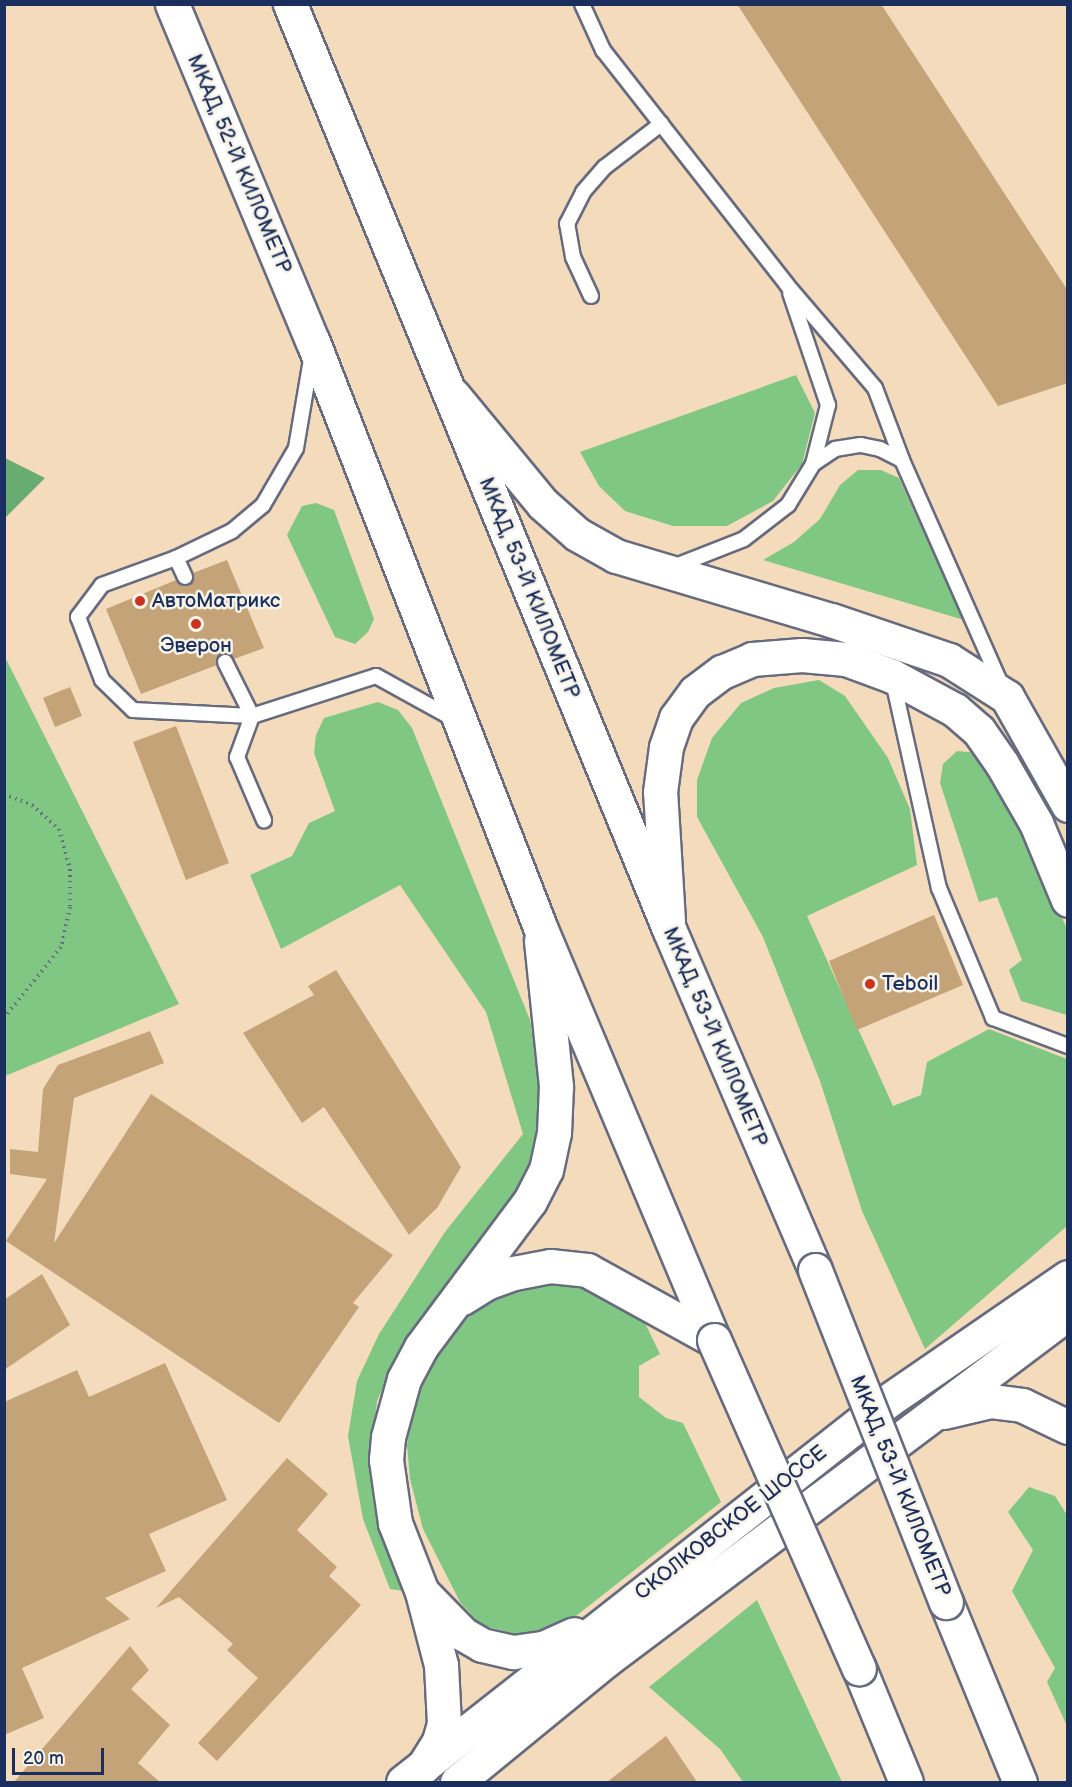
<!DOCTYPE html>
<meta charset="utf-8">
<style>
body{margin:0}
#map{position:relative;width:1072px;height:1787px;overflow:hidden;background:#f3dbbc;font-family:"Balsamiq Sans",sans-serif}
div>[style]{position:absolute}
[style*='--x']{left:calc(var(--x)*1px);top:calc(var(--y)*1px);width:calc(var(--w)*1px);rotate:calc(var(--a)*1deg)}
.green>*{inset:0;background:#80c783}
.forest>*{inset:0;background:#68ac71}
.building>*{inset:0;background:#c4a378}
.path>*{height:4px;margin-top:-2px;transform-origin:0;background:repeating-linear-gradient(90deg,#676b7f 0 1.5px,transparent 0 6px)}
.roads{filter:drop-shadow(2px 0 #676b7f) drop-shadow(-2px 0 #676b7f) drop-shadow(0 2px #676b7f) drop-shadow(0 -2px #676b7f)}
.lane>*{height:14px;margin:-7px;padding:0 7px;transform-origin:7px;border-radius:7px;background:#fff}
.secondary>*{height:33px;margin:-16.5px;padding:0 16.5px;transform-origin:16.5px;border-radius:16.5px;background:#fff}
.highway>*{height:33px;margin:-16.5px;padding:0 16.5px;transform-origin:16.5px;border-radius:16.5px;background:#fff}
.bridges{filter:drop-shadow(2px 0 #676b7f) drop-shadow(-2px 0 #676b7f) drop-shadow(0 2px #676b7f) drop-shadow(0 -2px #676b7f)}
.highway-bridge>*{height:33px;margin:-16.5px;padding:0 16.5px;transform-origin:16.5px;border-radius:16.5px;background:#fff}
.dots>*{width:16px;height:16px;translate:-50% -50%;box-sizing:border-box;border:3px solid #f7f3e8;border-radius:50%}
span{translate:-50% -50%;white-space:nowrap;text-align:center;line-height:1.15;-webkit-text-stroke:5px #f7f3e8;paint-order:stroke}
.street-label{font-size:21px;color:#1b2f5e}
.poi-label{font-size:21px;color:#1b2f5e}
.left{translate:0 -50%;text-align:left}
.frame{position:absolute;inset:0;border:6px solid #1b2f5e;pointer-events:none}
.scale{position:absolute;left:12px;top:1748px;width:92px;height:27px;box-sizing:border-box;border:3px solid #1b2f5e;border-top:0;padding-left:8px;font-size:18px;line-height:21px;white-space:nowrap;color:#1b2f5e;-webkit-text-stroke:4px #f7f3e8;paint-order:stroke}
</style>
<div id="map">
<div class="green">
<i style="clip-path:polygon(796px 375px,815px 413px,802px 464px,773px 501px,727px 526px,673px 526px,625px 511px,599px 486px,580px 452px)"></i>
<i style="clip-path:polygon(858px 470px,881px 470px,899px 478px,964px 620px,763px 560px,794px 542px,820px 519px,840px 485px)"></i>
<i style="clip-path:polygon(316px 503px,334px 510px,374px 619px,368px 632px,355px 644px,335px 637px,287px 535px,302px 506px)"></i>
<i style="clip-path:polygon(4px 655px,179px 1004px,5px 1076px,4px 1076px)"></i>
<i style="clip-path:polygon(819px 680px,845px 696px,888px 758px,910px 809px,917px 865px,807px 916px,893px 1106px,921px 1095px,927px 1062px,989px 1029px,1067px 1059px,1067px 1226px,925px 1349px,862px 1211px,820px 1081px,763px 937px,697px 817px,697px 780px,712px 738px,741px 703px,774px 688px)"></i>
<i style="clip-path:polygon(378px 702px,398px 710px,412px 728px,530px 1020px,543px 1104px,532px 1158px,498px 1223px,446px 1284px,400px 1349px,377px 1401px,370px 1466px,379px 1530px,404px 1591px,390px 1589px,363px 1519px,348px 1436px,357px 1381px,379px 1334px,445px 1232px,523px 1134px,486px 1012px,400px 885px,281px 949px,250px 875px,292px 856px,309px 823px,335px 811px,314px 753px,316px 735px,324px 718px)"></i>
<i style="clip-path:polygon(957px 751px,978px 753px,1000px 780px,1067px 929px,1067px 1015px,1021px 1001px,1009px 970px,1022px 960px,997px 897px,979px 902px,940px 783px,943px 764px)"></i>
<i style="clip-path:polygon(551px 1270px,642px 1317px,660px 1354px,639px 1366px,639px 1397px,666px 1418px,683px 1423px,721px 1502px,576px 1616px,544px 1632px,523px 1636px,481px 1625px,460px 1602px,423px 1529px,410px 1479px,407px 1445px,412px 1407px,425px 1373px,450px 1331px,478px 1299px)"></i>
<i style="clip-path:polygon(1029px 1487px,1055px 1496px,1067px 1515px,1067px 1726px,1047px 1682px,1055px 1668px,1012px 1591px,1033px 1550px,1008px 1512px)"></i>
<i style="clip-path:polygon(757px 1600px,842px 1782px,743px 1782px,720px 1749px,649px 1687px)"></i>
</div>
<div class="forest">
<i style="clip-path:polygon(5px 458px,45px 478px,5px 518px)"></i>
</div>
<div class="building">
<i style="clip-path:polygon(737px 4px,881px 4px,1068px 291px,1068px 383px,998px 406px)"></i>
<i style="clip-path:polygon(227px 560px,264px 648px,234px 659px,222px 654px,217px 665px,141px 694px,106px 609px,176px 580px,188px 585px,193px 573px)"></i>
<i style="clip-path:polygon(70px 687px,82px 716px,55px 727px,43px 698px)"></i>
<i style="clip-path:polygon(176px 726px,229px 863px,186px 880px,133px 742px)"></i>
<i style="clip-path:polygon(934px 915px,963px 985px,857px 1030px,829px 961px)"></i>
<i style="clip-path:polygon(336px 970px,461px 1167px,437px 1208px,409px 1235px,324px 1107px,302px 1123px,243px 1033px,314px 995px,308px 986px)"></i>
<i style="clip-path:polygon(150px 1031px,164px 1063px,74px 1098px,54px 1243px,151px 1094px,393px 1255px,353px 1303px,359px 1307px,279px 1423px,6px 1241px,47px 1179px,10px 1174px,10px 1149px,38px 1152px,43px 1089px,58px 1065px)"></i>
<i style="clip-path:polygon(42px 1274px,70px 1325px,4px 1370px,4px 1300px)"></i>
<i style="clip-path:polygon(165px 1363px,227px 1500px,149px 1534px,166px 1571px,105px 1598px,130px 1619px,22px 1668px,44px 1718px,4px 1735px,4px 1402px,77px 1370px,89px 1397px)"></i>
<i style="clip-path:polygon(287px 1458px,328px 1494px,297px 1530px,337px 1567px,329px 1576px,361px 1605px,217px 1761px,198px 1743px,258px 1678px,227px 1650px,233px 1644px,179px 1597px,156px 1608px)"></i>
<i style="clip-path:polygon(130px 1646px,149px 1670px,131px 1689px,170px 1725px,138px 1763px,160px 1782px,14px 1782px)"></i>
<i style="clip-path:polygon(666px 1736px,697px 1782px,607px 1782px)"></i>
</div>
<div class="path">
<i style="--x:4;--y:794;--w:30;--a:21"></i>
<i style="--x:32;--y:805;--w:36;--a:42"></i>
<i style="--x:59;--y:829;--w:41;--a:74.6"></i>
<i style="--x:70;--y:869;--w:38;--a:90"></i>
<i style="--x:70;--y:907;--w:41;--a:102.7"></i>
<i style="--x:61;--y:947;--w:91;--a:128.8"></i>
</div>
<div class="roads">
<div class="lane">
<i style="--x:582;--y:4;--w:51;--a:65.5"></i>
<i style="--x:603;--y:50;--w:298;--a:51.9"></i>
<i style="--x:787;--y:285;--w:135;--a:49.5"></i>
<i style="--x:875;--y:388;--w:77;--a:69.4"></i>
<i style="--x:902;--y:460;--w:245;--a:66.2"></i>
<i style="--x:591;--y:296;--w:43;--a:-114.8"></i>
<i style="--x:573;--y:257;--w:34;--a:-100"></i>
<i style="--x:567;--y:224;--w:36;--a:-63"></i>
<i style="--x:583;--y:192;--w:33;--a:-49"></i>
<i style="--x:605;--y:167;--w:71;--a:-37.5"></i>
<i style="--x:813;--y:464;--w:27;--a:-34"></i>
<i style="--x:835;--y:449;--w:26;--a:-9"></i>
<i style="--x:861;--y:445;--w:19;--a:12"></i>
<i style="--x:880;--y:449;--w:25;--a:27"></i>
<i style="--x:176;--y:558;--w:79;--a:160"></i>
<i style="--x:102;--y:585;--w:40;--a:127"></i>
<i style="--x:78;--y:617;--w:67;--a:69.1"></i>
<i style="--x:102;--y:680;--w:43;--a:44.1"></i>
<i style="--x:133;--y:710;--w:119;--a:2.9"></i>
<i style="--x:252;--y:716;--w:44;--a:110.1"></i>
<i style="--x:237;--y:757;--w:69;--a:66.8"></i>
<i style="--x:673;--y:567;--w:76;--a:-21.5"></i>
<i style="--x:744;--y:539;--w:56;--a:-37.7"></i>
<i style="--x:788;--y:505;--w:48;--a:-58.6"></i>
<i style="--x:813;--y:464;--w:61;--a:-75.7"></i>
<i style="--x:828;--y:405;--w:118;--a:-108.7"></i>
<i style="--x:185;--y:577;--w:21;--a:-115"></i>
<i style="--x:176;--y:558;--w:62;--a:-25.7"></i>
<i style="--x:232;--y:531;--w:40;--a:-40"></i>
<i style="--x:263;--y:505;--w:66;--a:-59.9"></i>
<i style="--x:296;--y:448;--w:90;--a:-80.4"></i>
<i style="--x:225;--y:662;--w:60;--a:63.4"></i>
<i style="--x:252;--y:716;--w:130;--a:-17.9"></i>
<i style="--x:376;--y:676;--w:89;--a:28.9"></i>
<i style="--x:893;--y:681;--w:212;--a:77.5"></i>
<i style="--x:939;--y:888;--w:141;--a:67.4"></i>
<i style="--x:993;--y:1018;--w:80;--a:20.5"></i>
</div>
<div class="secondary">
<i style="--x:453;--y:395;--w:141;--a:50.5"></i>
<i style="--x:543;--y:504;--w:45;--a:41.4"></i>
<i style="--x:577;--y:534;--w:45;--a:29.4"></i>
<i style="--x:616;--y:556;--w:224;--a:16.6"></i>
<i style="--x:831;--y:620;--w:125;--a:18.7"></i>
<i style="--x:949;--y:660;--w:69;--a:32.5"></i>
<i style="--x:1007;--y:697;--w:124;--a:60.5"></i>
<i style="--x:668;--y:921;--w:129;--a:-93.5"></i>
<i style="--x:660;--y:792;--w:45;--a:-82.4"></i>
<i style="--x:666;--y:747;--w:31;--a:-71"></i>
<i style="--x:676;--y:718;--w:32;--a:-54"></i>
<i style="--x:695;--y:692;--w:34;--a:-37"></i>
<i style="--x:722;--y:672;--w:33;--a:-23"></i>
<i style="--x:752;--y:659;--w:50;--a:-4.6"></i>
<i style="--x:802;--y:655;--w:44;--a:5.2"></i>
<i style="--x:846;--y:659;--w:49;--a:20.3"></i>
<i style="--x:892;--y:676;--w:72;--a:28.4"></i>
<i style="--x:955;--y:710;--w:32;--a:41"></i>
<i style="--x:979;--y:731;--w:40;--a:55.1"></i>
<i style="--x:1002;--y:764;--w:68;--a:60"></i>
<i style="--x:1036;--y:823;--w:83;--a:67.4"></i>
<i style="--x:462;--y:1298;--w:28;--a:-32"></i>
<i style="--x:486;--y:1283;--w:30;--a:-20"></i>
<i style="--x:514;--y:1273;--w:37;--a:-11"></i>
<i style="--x:550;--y:1266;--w:37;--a:6"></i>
<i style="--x:587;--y:1270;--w:145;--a:28.9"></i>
<i style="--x:944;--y:1412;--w:48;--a:-13.2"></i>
<i style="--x:991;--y:1401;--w:31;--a:7"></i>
<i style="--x:1022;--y:1405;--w:51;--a:25.6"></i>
<i style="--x:424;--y:1594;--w:56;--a:45.7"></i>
<i style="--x:463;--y:1634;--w:22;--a:30"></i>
<i style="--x:482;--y:1645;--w:32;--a:13"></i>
<i style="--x:513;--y:1652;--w:30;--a:-8"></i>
<i style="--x:543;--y:1648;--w:34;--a:-24"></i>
<i style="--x:423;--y:1767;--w:31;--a:-58"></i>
<i style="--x:439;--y:1741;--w:18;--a:-74"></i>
<i style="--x:444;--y:1724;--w:59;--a:-92.9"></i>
<i style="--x:441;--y:1665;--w:75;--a:-104.6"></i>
<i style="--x:422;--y:1592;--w:74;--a:-111.4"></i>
<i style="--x:395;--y:1523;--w:64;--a:-98.1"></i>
<i style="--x:386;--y:1460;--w:23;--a:-85"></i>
<i style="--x:388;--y:1437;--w:60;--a:-74.6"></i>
<i style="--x:404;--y:1379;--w:36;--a:-62"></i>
<i style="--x:421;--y:1347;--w:182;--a:-53.3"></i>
<i style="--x:530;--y:1201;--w:35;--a:-63"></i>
<i style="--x:546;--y:1170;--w:38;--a:-78"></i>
<i style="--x:554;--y:1133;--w:47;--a:-87.6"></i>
<i style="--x:556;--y:1086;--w:146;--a:-95.9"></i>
<i style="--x:403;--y:1782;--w:618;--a:-38.17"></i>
<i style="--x:889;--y:1400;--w:217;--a:-34.5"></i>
<i style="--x:457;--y:1782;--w:193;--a:-39.3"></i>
<i style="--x:606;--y:1660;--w:578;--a:-36.91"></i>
</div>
<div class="highway">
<i style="--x:172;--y:4;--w:366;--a:67.4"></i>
<i style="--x:313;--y:342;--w:627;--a:68.79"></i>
<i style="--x:540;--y:927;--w:448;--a:67.2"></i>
<i style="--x:290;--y:4;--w:1000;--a:67.72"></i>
<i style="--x:669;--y:929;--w:371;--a:66.8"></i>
<i style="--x:946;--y:1602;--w:195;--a:67.7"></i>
<i style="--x:859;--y:1668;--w:123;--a:67.6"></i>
</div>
</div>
<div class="bridges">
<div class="highway-bridge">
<i style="--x:815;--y:1270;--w:357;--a:68.5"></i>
<i style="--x:714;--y:1340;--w:359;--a:66.2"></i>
</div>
</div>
<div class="dots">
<i style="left:140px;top:601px;background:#c8321e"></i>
<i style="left:196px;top:624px;background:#c8321e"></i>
<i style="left:870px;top:984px;background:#c8321e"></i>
</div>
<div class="street-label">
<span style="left:239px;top:164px;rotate:67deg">МКАД, 52-Й КИЛОМЕТР</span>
<span style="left:529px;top:588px;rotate:68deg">МКАД, 53-Й КИЛОМЕТР</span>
<span style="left:715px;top:1037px;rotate:67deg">МКАД, 53-Й КИЛОМЕТР</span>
<span style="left:900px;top:1486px;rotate:68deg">МКАД, 53-Й КИЛОМЕТР</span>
<span style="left:731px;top:1523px;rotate:-38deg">СКОЛКОВСКОЕ ШОССЕ</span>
</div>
<div class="poi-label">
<span class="left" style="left:152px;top:601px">АвтоМатрикс</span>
<span style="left:196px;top:646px">Эверон</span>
<span class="left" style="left:882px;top:984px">Teboil</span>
</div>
<div class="frame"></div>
<div class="scale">20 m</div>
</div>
